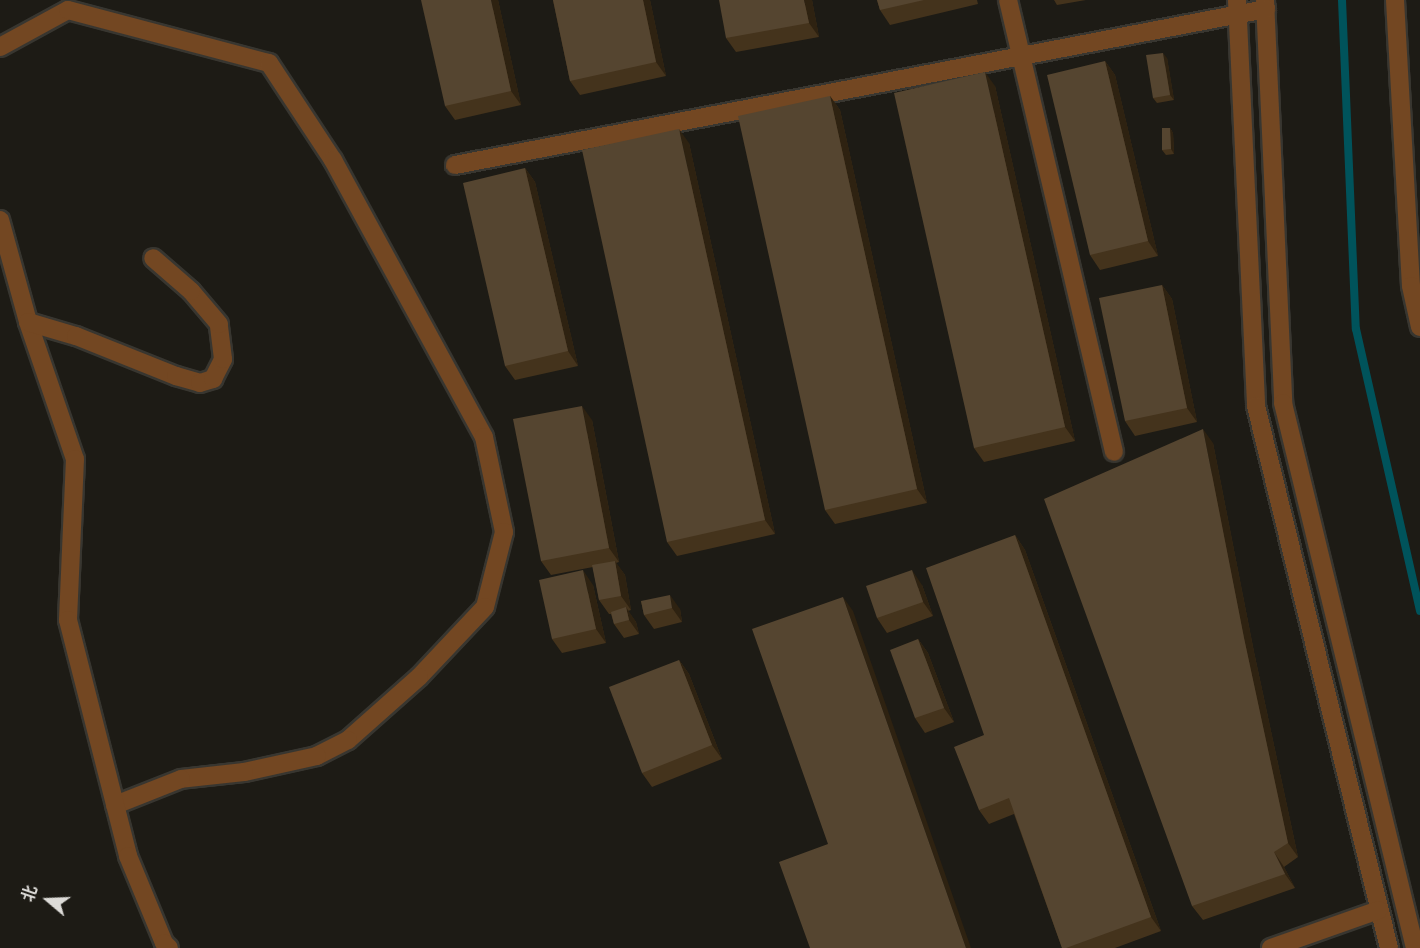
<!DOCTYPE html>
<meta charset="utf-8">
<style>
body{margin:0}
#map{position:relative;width:1420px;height:948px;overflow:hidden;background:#1d1b15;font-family:"Sofia Sans Condensed","Noto Sans SC",sans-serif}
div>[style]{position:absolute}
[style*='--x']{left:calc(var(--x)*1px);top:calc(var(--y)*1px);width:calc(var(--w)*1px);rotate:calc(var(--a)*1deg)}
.stream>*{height:8px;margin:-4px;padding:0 4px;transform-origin:4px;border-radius:4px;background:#00535b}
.roads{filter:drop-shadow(2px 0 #383630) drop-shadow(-2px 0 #383630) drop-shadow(0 2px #383630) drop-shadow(0 -2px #383630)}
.minor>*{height:18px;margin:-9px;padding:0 9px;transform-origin:9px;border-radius:9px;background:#734722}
.wall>*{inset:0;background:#44331c}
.shaded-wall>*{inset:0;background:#2e2211}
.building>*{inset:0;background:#554530}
span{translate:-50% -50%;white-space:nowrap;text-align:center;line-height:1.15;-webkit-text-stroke:4.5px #1d1b15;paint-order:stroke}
.north{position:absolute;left:18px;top:870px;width:60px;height:60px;-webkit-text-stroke:4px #1d1b15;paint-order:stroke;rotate:289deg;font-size:16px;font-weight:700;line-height:24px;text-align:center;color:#dddcd8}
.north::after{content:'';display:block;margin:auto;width:21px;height:27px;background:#dddcd8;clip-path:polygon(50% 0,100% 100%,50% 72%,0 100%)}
</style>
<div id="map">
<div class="stream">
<i style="--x:1342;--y:0;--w:329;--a:87.6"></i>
<i style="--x:1356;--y:329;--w:289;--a:77.2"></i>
</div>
<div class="roads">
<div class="minor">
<i style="--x:1008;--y:0;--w:464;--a:76.8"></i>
<i style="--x:1237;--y:0;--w:406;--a:87.3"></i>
<i style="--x:1256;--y:406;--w:558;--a:76.21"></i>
<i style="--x:1265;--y:0;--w:403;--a:87.4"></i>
<i style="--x:1283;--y:403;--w:561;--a:76.39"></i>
<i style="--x:1395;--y:0;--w:286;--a:86.8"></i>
<i style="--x:1411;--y:286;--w:42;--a:77.6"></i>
<i style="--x:0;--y:47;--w:77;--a:-28.6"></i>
<i style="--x:68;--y:10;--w:208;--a:14.8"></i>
<i style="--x:269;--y:63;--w:116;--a:56.6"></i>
<i style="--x:333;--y:160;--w:315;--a:61.4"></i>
<i style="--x:484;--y:437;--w:97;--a:78.1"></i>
<i style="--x:504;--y:532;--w:77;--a:104.2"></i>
<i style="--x:485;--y:607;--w:96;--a:133.3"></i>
<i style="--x:419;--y:677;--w:95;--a:138.4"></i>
<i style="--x:348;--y:740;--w:35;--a:153"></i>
<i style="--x:317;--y:756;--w:75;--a:167.6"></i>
<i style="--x:244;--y:772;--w:63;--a:173.7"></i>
<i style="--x:181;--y:779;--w:71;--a:158.5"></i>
<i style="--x:455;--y:165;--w:826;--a:-10.89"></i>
<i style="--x:0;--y:220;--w:106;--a:74.6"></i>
<i style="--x:28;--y:322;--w:145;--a:71.1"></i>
<i style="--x:75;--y:459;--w:161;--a:92.5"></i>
<i style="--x:68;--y:620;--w:244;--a:75.7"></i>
<i style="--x:128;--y:856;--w:94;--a:67.5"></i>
<i style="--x:164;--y:943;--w:7;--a:45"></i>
<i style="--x:28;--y:322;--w:50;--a:16.3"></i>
<i style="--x:76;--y:336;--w:108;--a:21.8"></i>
<i style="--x:176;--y:376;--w:25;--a:16"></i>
<i style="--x:200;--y:383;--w:14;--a:-17"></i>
<i style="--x:213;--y:379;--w:22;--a:-63"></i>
<i style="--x:223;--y:359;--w:35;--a:-97"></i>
<i style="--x:219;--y:324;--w:43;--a:-130.3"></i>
<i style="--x:191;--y:291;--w:50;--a:-139"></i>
<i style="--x:1271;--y:948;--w:114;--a:-19.4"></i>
</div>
</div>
<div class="wall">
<i style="clip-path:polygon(498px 0,521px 105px,455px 120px,445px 106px)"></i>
<i style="clip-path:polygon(553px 0,650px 0,666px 76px,580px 95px,570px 81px)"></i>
<i style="clip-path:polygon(812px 0,819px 37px,736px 52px,726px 38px)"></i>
<i style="clip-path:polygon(877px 0,977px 0,978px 4px,890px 25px,880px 10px)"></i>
<i style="clip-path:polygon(1054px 0,1086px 0,1057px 5px)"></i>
<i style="clip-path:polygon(1167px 58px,1174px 100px,1157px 103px,1153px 98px)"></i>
<i style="clip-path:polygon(1105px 61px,1115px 75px,1158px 256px,1100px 270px,1090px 255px)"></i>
<i style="clip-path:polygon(995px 86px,1075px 441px,984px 462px,974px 448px)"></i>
<i style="clip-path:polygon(830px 96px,840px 110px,927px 503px,835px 524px,825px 510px)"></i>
<i style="clip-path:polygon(1170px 128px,1173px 133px,1174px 154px,1166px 155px,1162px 150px)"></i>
<i style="clip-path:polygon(689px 143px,775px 534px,677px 556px,667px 542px)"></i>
<i style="clip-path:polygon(525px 168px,535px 182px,578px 366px,515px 380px,505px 366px)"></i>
<i style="clip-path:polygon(1162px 285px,1172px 299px,1197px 422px,1135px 436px,1125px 421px)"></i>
<i style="clip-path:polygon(592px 420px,619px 562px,616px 563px,625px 575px,631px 610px,628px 611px,636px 622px,639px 634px,624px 638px,614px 624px,611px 614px,609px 614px,599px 600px,593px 567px,551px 575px,541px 561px)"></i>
<i style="clip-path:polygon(1213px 443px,1254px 652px,1298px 857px,1284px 867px,1295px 888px,1203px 920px,1192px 906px)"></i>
<i style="clip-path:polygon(1015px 535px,1025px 550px,1161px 931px,1115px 948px,1062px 948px,1014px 814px,989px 824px,979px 810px,984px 735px)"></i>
<i style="clip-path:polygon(593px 585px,606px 643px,562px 653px,552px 639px)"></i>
<i style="clip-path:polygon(922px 585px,933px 616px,887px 633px,877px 618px)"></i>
<i style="clip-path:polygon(641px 601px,680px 609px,682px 622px,654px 629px,644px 615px)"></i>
<i style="clip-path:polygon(918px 639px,928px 653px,954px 722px,925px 733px,915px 718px)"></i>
<i style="clip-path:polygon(679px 660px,689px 674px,722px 759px,652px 787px,642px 773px)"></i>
</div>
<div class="shaded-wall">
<i style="clip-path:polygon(491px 0,498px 0,521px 105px,511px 91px)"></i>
<i style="clip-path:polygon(643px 0,650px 0,666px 76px,656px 62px)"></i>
<i style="clip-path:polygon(804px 0,812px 0,819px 37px,809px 23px)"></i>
<i style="clip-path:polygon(1163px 53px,1167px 58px,1174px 100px,1170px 95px)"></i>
<i style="clip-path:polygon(1105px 61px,1115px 75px,1158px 256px,1148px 241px)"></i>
<i style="clip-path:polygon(985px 72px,995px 86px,1075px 441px,1065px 427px)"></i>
<i style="clip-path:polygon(830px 96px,840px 110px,927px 503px,917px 489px)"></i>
<i style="clip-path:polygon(1170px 128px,1173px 133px,1174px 154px,1171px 149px)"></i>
<i style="clip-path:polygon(679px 129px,689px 143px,775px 534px,765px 520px)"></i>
<i style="clip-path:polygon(525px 168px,535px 182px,578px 366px,568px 351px)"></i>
<i style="clip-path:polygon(1162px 285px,1172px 299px,1197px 422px,1187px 408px)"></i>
<i style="clip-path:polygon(582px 406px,592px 420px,619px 562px,609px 548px)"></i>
<i style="clip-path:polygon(1203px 429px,1213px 443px,1254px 652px,1298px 857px,1288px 843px,1244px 638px)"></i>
<i style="clip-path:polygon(1015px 535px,1025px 550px,1161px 931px,1151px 917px)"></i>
<i style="clip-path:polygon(615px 561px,625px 575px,631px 610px,621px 596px)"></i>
<i style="clip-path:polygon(583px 570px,593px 585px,606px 643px,596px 629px)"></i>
<i style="clip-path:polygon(912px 570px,922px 585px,933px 616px,923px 602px)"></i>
<i style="clip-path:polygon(670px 595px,680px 609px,682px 622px,672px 608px)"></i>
<i style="clip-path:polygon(843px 597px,853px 611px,971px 948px,966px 948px)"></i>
<i style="clip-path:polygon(626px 607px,636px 622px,639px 634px,629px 620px)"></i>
<i style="clip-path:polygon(918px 639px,928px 653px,954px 722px,944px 708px)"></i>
<i style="clip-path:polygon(679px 660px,689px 674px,722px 759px,712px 745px)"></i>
<i style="clip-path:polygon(1274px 852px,1284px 867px,1295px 888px,1285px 874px)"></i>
</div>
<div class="building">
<i style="clip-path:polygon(421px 0,491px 0,511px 91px,445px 106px)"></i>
<i style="clip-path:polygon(553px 0,643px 0,656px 62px,570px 81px)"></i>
<i style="clip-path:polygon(719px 0,804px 0,809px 23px,726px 38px)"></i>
<i style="clip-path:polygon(877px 0,924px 0,880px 10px)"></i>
<i style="clip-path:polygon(1163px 53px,1170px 95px,1153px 98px,1146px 55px)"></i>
<i style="clip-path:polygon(1105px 61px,1148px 241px,1090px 255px,1047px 75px)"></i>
<i style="clip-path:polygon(985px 72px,1065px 427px,974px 448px,894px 93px)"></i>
<i style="clip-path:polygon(830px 96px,917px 489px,825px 510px,738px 116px)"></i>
<i style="clip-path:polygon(1162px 128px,1170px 128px,1171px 149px,1162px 150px)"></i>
<i style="clip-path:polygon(679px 129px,765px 520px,667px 542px,582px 150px)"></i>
<i style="clip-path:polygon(525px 168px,568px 351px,505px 366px,463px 183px)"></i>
<i style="clip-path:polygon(1162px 285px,1187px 408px,1125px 421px,1099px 298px)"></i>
<i style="clip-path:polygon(582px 406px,609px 548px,541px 561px,513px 419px)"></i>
<i style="clip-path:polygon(1203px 429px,1244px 638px,1288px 843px,1274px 852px,1285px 874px,1192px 906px,1044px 499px)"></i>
<i style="clip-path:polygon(1015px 535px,1151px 917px,1066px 948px,1062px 948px,1009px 798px,979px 810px,954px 747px,984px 735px,926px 568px)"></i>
<i style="clip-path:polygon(615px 561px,621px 596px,599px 600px,592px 565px)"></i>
<i style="clip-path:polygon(583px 570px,596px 629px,552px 639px,539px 580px)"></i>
<i style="clip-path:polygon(912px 570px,923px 602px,877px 618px,866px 586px)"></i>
<i style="clip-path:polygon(670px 595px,672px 608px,644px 615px,641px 601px)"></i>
<i style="clip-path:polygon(843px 597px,966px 948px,810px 948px,779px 862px,828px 844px,752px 629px)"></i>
<i style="clip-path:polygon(626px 607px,629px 620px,614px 624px,611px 612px)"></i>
<i style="clip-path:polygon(918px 639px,944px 708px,915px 718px,890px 650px)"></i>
<i style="clip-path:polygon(679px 660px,712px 745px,642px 773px,609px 687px)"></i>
</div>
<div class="north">北</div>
</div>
